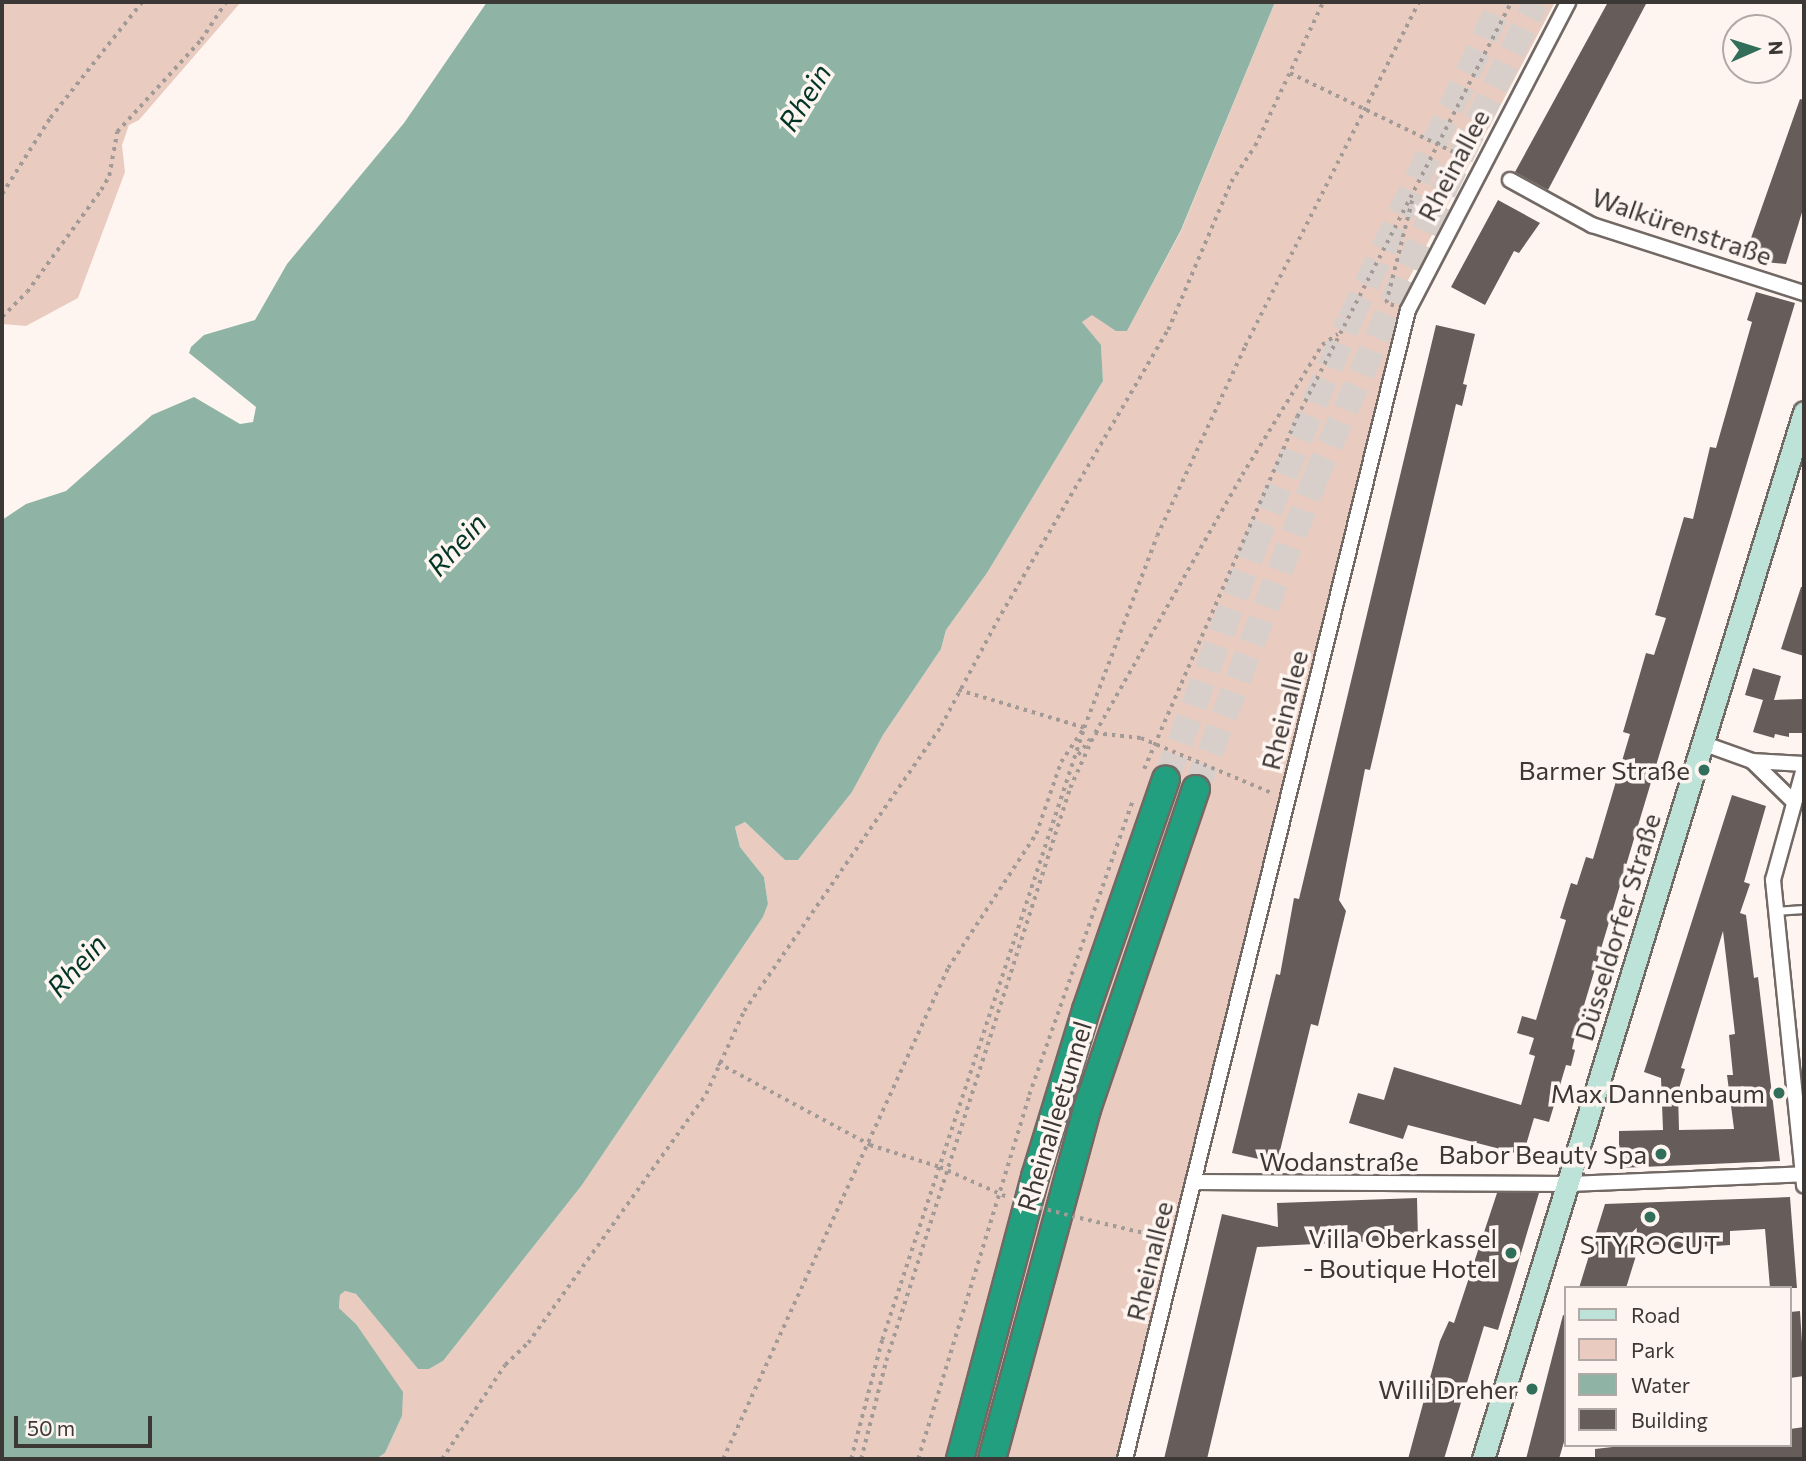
<!DOCTYPE html>
<meta charset="utf-8">
<style>
body{margin:0}
#map{position:relative;width:1806px;height:1461px;overflow:hidden;background:#fff5f0;font-family:Commissioner,sans-serif}
div>[style]{position:absolute}
[style*='--x']{left:calc(var(--x)*1px);top:calc(var(--y)*1px);width:calc(var(--w)*1px);rotate:calc(var(--a)*1deg)}
.green>*{inset:0;background:#e9ccbf}
.water>*{inset:0;background:#8fb4a6}
.building>*{inset:0;background:#665d5a}
.highway-tunnel>*{height:26px;margin-top:-13px;transform-origin:0;background:repeating-linear-gradient(90deg,#d8cfcb 0 26px,transparent 0 39px)}
.path>*{height:3.5px;margin-top:-1.75px;transform-origin:0;background:repeating-linear-gradient(90deg,#a19a96 0 3.5px,transparent 0 8.5px)}
.roads{filter:drop-shadow(2px 0 #726965) drop-shadow(-2px 0 #726965) drop-shadow(0 2px #726965) drop-shadow(0 -2px #726965)}
.lane>*{height:7px;margin:-3.5px;padding:0 3.5px;transform-origin:3.5px;border-radius:3.5px;background:#fff}
.street>*{height:14px;margin:-7px;padding:0 7px;transform-origin:7px;border-radius:7px;background:#fff}
.secondary>*{height:21px;margin:-10.5px;padding:0 10.5px;transform-origin:10.5px;border-radius:10.5px;background:#bde2d8}
.highway>*{height:26px;margin:-13px;padding:0 13px;transform-origin:13px;border-radius:13px;background:#229f7e}
.path-bridge>*{height:3.5px;margin-top:-1.75px;transform-origin:0;background:repeating-linear-gradient(90deg,#a19a96 0 3.5px,transparent 0 8.5px)}
.dots>*{width:19px;height:19px;translate:-50% -50%;box-sizing:border-box;border:4px solid #fff5f0;border-radius:50%}
span{translate:-50% -50%;white-space:nowrap;text-align:center;line-height:1.15;-webkit-text-stroke:7px #fff5f0;paint-order:stroke}
.street-label{font-size:26px;color:#3c3836}
.poi-label{font-size:26px;color:#3c3836}
.right{translate:-100% -50%;text-align:right}
.water-label{font-size:28px;color:#003527;font-style:italic}
.frame{position:absolute;inset:0;border:4px solid #3c3836;pointer-events:none}
.legend{position:absolute;left:1564px;top:1286px;width:228px;height:161px;box-sizing:border-box;background:#fff5f0;border:2px solid #b1a9a6;margin:0;padding:9px 12px;list-style:none;font-size:21px;color:#3c3836}
.legend li{display:flex;align-items:center;gap:14px;height:35px}
.legend b{width:35px;border:2px solid #b1a9a6}
.north{position:absolute;left:1722px;top:14px;width:70px;height:70px;box-sizing:border-box;background:#fff5f0;border:2px solid #b1a9a6;border-radius:50%;rotate:87deg;font-size:19px;font-weight:700;line-height:28px;text-align:center;color:#3c3836}
.north::after{content:'';display:block;margin:auto;width:24px;height:32px;background:#316f5b;clip-path:polygon(50% 0,100% 100%,50% 72%,0 100%)}
.scale{position:absolute;left:14px;top:1416px;width:138px;height:32px;box-sizing:border-box;border:4px solid #3c3836;border-top:0;padding-left:9px;font-size:21px;line-height:24px;white-space:nowrap;color:#3c3836;-webkit-text-stroke:5px #fff5f0;paint-order:stroke}
</style>
<div id="map">
<div class="green">
<i style="clip-path:polygon(2px 2px,241px 2px,139px 120px,129px 125px,122px 145px,125px 172px,78px 298px,26px 326px,2px 324px)"></i>
<i style="clip-path:polygon(1275px 2px,1555px 2px,1404px 288px,1118px 1459px,376px 1459px,385px 1453px,402px 1416px,356px 1324px,339px 1308px,340px 1295px,345px 1291px,356px 1294px,418px 1369px,429px 1369px,443px 1361px,582px 1185px,763px 917px,768px 904px,764px 877px,740px 847px,735px 827px,745px 822px,785px 860px,798px 860px,852px 792px,883px 735px,941px 649px,946px 630px,987px 573px,1103px 381px,1101px 346px,1082px 322px,1092px 314px,1127px 331px,1181px 231px)"></i>
</div>
<div class="water">
<i style="clip-path:polygon(487px 2px,1275px 2px,1181px 230px,1127px 331px,1116px 331px,1092px 315px,1082px 322px,1101px 345px,1103px 381px,987px 573px,946px 630px,941px 649px,883px 735px,852px 792px,798px 860px,785px 860px,745px 822px,735px 827px,740px 847px,764px 877px,768px 904px,763px 917px,582px 1185px,443px 1361px,429px 1369px,418px 1369px,356px 1294px,345px 1291px,340px 1295px,339px 1308px,356px 1324px,403px 1392px,402px 1416px,385px 1453px,376px 1459px,2px 1459px,2px 520px,26px 504px,66px 491px,152px 415px,194px 397px,240px 424px,253px 422px,256px 407px,189px 353px,191px 347px,204px 335px,255px 320px,287px 264px,404px 123px)"></i>
</div>
<div class="building">
<i style="clip-path:polygon(1608px 2px,1647px 2px,1548px 190px,1515px 172px)"></i>
<i style="clip-path:polygon(1800px 99px,1804px 100px,1804px 206px,1786px 264px,1764px 262px,1745px 255px)"></i>
<i style="clip-path:polygon(1498px 200px,1540px 223px,1519px 253px,1514px 251px,1485px 305px,1451px 287px)"></i>
<i style="clip-path:polygon(1756px 292px,1795px 303px,1576px 1032px,1572px 1049px,1575px 1050px,1571px 1066px,1566px 1065px,1549px 1122px,1534px 1118px,1523px 1155px,1408px 1125px,1403px 1139px,1349px 1123px,1358px 1093px,1384px 1100px,1394px 1067px,1521px 1105px,1535px 1056px,1529px 1054px,1534px 1038px,1517px 1033px,1522px 1016px,1536px 1020px,1566px 920px,1560px 918px,1571px 883px,1577px 885px,1586px 857px,1593px 859px,1630px 734px,1623px 732px,1646px 653px,1654px 655px,1666px 618px,1655px 615px,1684px 517px,1693px 519px,1710px 447px,1716px 448px,1752px 322px,1747px 320px)"></i>
<i style="clip-path:polygon(1436px 325px,1475px 334px,1463px 384px,1467px 385px,1462px 406px,1456px 404px,1370px 770px,1365px 769px,1339px 900px,1346px 911px,1318px 1026px,1311px 1024px,1277px 1163px,1232px 1153px,1276px 974px,1280px 975px,1294px 898px,1299px 899px)"></i>
<i style="clip-path:polygon(1801px 587px,1804px 587px,1804px 656px,1781px 649px)"></i>
<i style="clip-path:polygon(1753px 668px,1781px 676px,1774px 700px,1804px 699px,1804px 733px,1789px 733px,1789px 737px,1775px 734px,1774px 738px,1753px 732px,1763px 700px,1745px 695px)"></i>
<i style="clip-path:polygon(evenodd,1732px 795px,1766px 806px,1744px 882px,1750px 884px,1740px 913px,1746px 915px,1754px 978px,1758px 977px,1780px 1161px,1619px 1168px,1619px 1131px,1663px 1130px,1661px 1078px,1644px 1072px,1732px 795px,1723px 931px,1735px 1034px,1729px 1035px,1733px 1075px,1727px 1075px,1734px 1129px,1679px 1130px,1678px 1092px,1685px 1069px,1681px 1068px,1723px 931px)"></i>
<i style="clip-path:polygon(1497px 1193px,1539px 1193px,1498px 1330px,1484px 1326px,1444px 1459px,1408px 1459px,1440px 1341px,1449px 1321px,1454px 1323px)"></i>
<i style="clip-path:polygon(1790px 1197px,1797px 1288px,1770px 1288px,1765px 1229px,1730px 1231px,1730px 1245px,1668px 1249px,1668px 1244px,1639px 1246px,1626px 1288px,1579px 1288px,1605px 1204px)"></i>
<i style="clip-path:polygon(1417px 1198px,1418px 1239px,1257px 1247px,1207px 1459px,1164px 1459px,1222px 1214px,1278px 1227px,1277px 1203px)"></i>
<i style="clip-path:polygon(1800px 1311px,1804px 1376px,1790px 1378px,1790px 1312px)"></i>
<i style="clip-path:polygon(1563px 1315px,1566px 1316px,1566px 1435px,1559px 1459px,1526px 1459px)"></i>
<i style="clip-path:polygon(1804px 1427px,1804px 1459px,1595px 1459px,1595px 1449px,1630px 1445px,1790px 1445px,1790px 1429px)"></i>
</div>
<div class="highway-tunnel">
<i style="--x:1166;--y:779;--w:248;--a:-69.2"></i>
<i style="--x:1254;--y:547;--w:246;--a:-67.1"></i>
<i style="--x:1350;--y:320;--w:352;--a:-64.5"></i>
<i style="--x:1196;--y:789;--w:330;--a:-69"></i>
<i style="--x:1314;--y:481;--w:278;--a:-66.2"></i>
<i style="--x:1426;--y:227;--w:250;--a:-63.9"></i>
</div>
<div class="path">
<i style="--x:1290;--y:73;--w:200;--a:25.8"></i>
<i style="--x:2;--y:194;--w:90;--a:-57.7"></i>
<i style="--x:50;--y:118;--w:148;--a:-51.6"></i>
<i style="--x:1394;--y:306;--w:9;--a:-159"></i>
<i style="--x:1386;--y:303;--w:110;--a:-75.8"></i>
<i style="--x:2;--y:317;--w:35;--a:-45"></i>
<i style="--x:27;--y:292;--w:126;--a:-54"></i>
<i style="--x:101;--y:190;--w:16;--a:-60"></i>
<i style="--x:109;--y:176;--w:45;--a:-79.7"></i>
<i style="--x:117;--y:132;--w:125;--a:-47.6"></i>
<i style="--x:201;--y:40;--w:45;--a:-56.7"></i>
<i style="--x:1095;--y:733;--w:297;--a:-60.3"></i>
<i style="--x:1242;--y:475;--w:153;--a:-58.4"></i>
<i style="--x:1322;--y:345;--w:19;--a:-35"></i>
<i style="--x:1078;--y:755;--w:20;--a:-53"></i>
<i style="--x:1144;--y:769;--w:384;--a:-66.5"></i>
<i style="--x:1297;--y:417;--w:467;--a:-62.7"></i>
<i style="--x:718;--y:1063;--w:173;--a:28.3"></i>
<i style="--x:870;--y:1145;--w:73;--a:17.4"></i>
<i style="--x:940;--y:1167;--w:73;--a:24.1"></i>
<i style="--x:1080;--y:1218;--w:87;--a:13.2"></i>
<i style="--x:442;--y:1459;--w:113;--a:-56.2"></i>
<i style="--x:505;--y:1365;--w:32;--a:-44"></i>
<i style="--x:528;--y:1343;--w:306;--a:-54.4"></i>
<i style="--x:706;--y:1094;--w:91;--a:-65.4"></i>
<i style="--x:744;--y:1011;--w:346;--a:-55.3"></i>
<i style="--x:941;--y:726;--w:119;--a:-61.9"></i>
<i style="--x:997;--y:621;--w:338;--a:-59.6"></i>
<i style="--x:1168;--y:330;--w:161;--a:-66.9"></i>
<i style="--x:1231;--y:182;--w:43;--a:-56.3"></i>
<i style="--x:1255;--y:146;--w:159;--a:-64.7"></i>
<i style="--x:723;--y:1459;--w:540;--a:-65.38"></i>
<i style="--x:948;--y:968;--w:160;--a:-56.7"></i>
<i style="--x:1036;--y:834;--w:76;--a:-70.9"></i>
<i style="--x:1061;--y:762;--w:41;--a:-55.9"></i>
<i style="--x:1084;--y:728;--w:133;--a:-163.3"></i>
<i style="--x:851;--y:1459;--w:123;--a:-75.4"></i>
<i style="--x:882;--y:1340;--w:644;--a:-71.73"></i>
<i style="--x:1084;--y:728;--w:205;--a:-69.2"></i>
<i style="--x:1157;--y:536;--w:209;--a:-65.1"></i>
<i style="--x:1245;--y:346;--w:386;--a:-63.2"></i>
<i style="--x:861;--y:1459;--w:101;--a:-75.7"></i>
<i style="--x:886;--y:1361;--w:602;--a:-72.2"></i>
<i style="--x:1070;--y:788;--w:60;--a:-65.6"></i>
<i style="--x:1095;--y:733;--w:46;--a:6.2"></i>
<i style="--x:1141;--y:738;--w:142;--a:22.8"></i>
<i style="--x:918;--y:1459;--w:381;--a:-73"></i>
<i style="--x:1029;--y:1095;--w:310;--a:-70.6"></i>
</div>
<div class="roads">
<div class="lane">
<i style="--x:1774;--y:911;--w:30;--a:-4"></i>
</div>
<div class="street">
<i style="--x:1510;--y:180;--w:94;--a:28.8"></i>
<i style="--x:1592;--y:225;--w:223;--a:17.8"></i>
<i style="--x:1702;--y:743;--w:53;--a:19.8"></i>
<i style="--x:1752;--y:761;--w:52;--a:3.3"></i>
<i style="--x:1752;--y:761;--w:59;--a:44.3"></i>
<i style="--x:1804;--y:768;--w:116;--a:105.5"></i>
<i style="--x:1773;--y:880;--w:307;--a:84.2"></i>
<i style="--x:1193;--y:1182;--w:376;--a:0.3"></i>
<i style="--x:1569;--y:1184;--w:235;--a:-2.4"></i>
<i style="--x:1125;--y:1459;--w:1183;--a:-76.16"></i>
<i style="--x:1408;--y:310;--w:347;--a:-62.5"></i>
</div>
<div class="secondary">
<i style="--x:1483;--y:1459;--w:1095;--a:-72.95"></i>
</div>
<div class="highway">
<i style="--x:960;--y:1459;--w:292;--a:-75.1"></i>
<i style="--x:1035;--y:1177;--w:175;--a:-73"></i>
<i style="--x:1086;--y:1010;--w:244;--a:-70.9"></i>
<i style="--x:992;--y:1459;--w:363;--a:-74.8"></i>
<i style="--x:1087;--y:1109;--w:338;--a:-71.2"></i>
</div>
</div>
<div class="path-bridge">
<i style="--x:1015;--y:1201;--w:62;--a:14.9"></i>
</div>
<div class="dots">
<i style="left:1704px;top:770px;background:#316f5b"></i>
<i style="left:1779px;top:1093px;background:#316f5b"></i>
<i style="left:1661px;top:1154px;background:#316f5b"></i>
<i style="left:1650px;top:1217px;background:#316f5b"></i>
<i style="left:1511px;top:1253px;background:#316f5b"></i>
<i style="left:1532px;top:1389px;background:#316f5b"></i>
</div>
<div class="street-label">
<span style="left:1453px;top:165px;rotate:-62deg">Rheinallee</span>
<span style="left:1682px;top:226px;rotate:19deg">Walkürenstraße</span>
<span style="left:1284px;top:710px;rotate:-76deg">Rheinallee</span>
<span style="left:1617px;top:927px;rotate:-73deg">Düsseldorfer Straße</span>
<span style="left:1054px;top:1116px;rotate:-73deg">Rheinalleetunnel</span>
<span style="left:1339px;top:1161px">Wodanstraße</span>
<span style="left:1149px;top:1261px;rotate:-76deg">Rheinallee</span>
</div>
<div class="poi-label">
<span class="right" style="left:1690px;top:770px">Barmer Straße</span>
<span class="right" style="left:1765px;top:1093px">Max Dannenbaum</span>
<span class="right" style="left:1647px;top:1154px">Babor Beauty Spa</span>
<span class="right" style="left:1497px;top:1253px">Villa Oberkassel<br>- Boutique Hotel</span>
<span style="left:1650px;top:1244px">STYROCUT</span>
<span class="right" style="left:1518px;top:1389px">Willi Dreher</span>
</div>
<div class="water-label">
<span style="left:804px;top:97px;rotate:-58deg">Rhein</span>
<span style="left:456px;top:544px;rotate:-48deg">Rhein</span>
<span style="left:76px;top:965px;rotate:-48deg">Rhein</span>
</div>
<div class="frame"></div>
<ul class="legend">
<li><b style="height:9px;background:#bde2d8"></b>Road</li>
<li><b style="height:19px;background:#e9ccbf"></b>Park</li>
<li><b style="height:19px;background:#8fb4a6"></b>Water</li>
<li><b style="height:19px;background:#665d5a"></b>Building</li>
</ul>
<div class="north">N</div>
<div class="scale">50 m</div>
</div>
